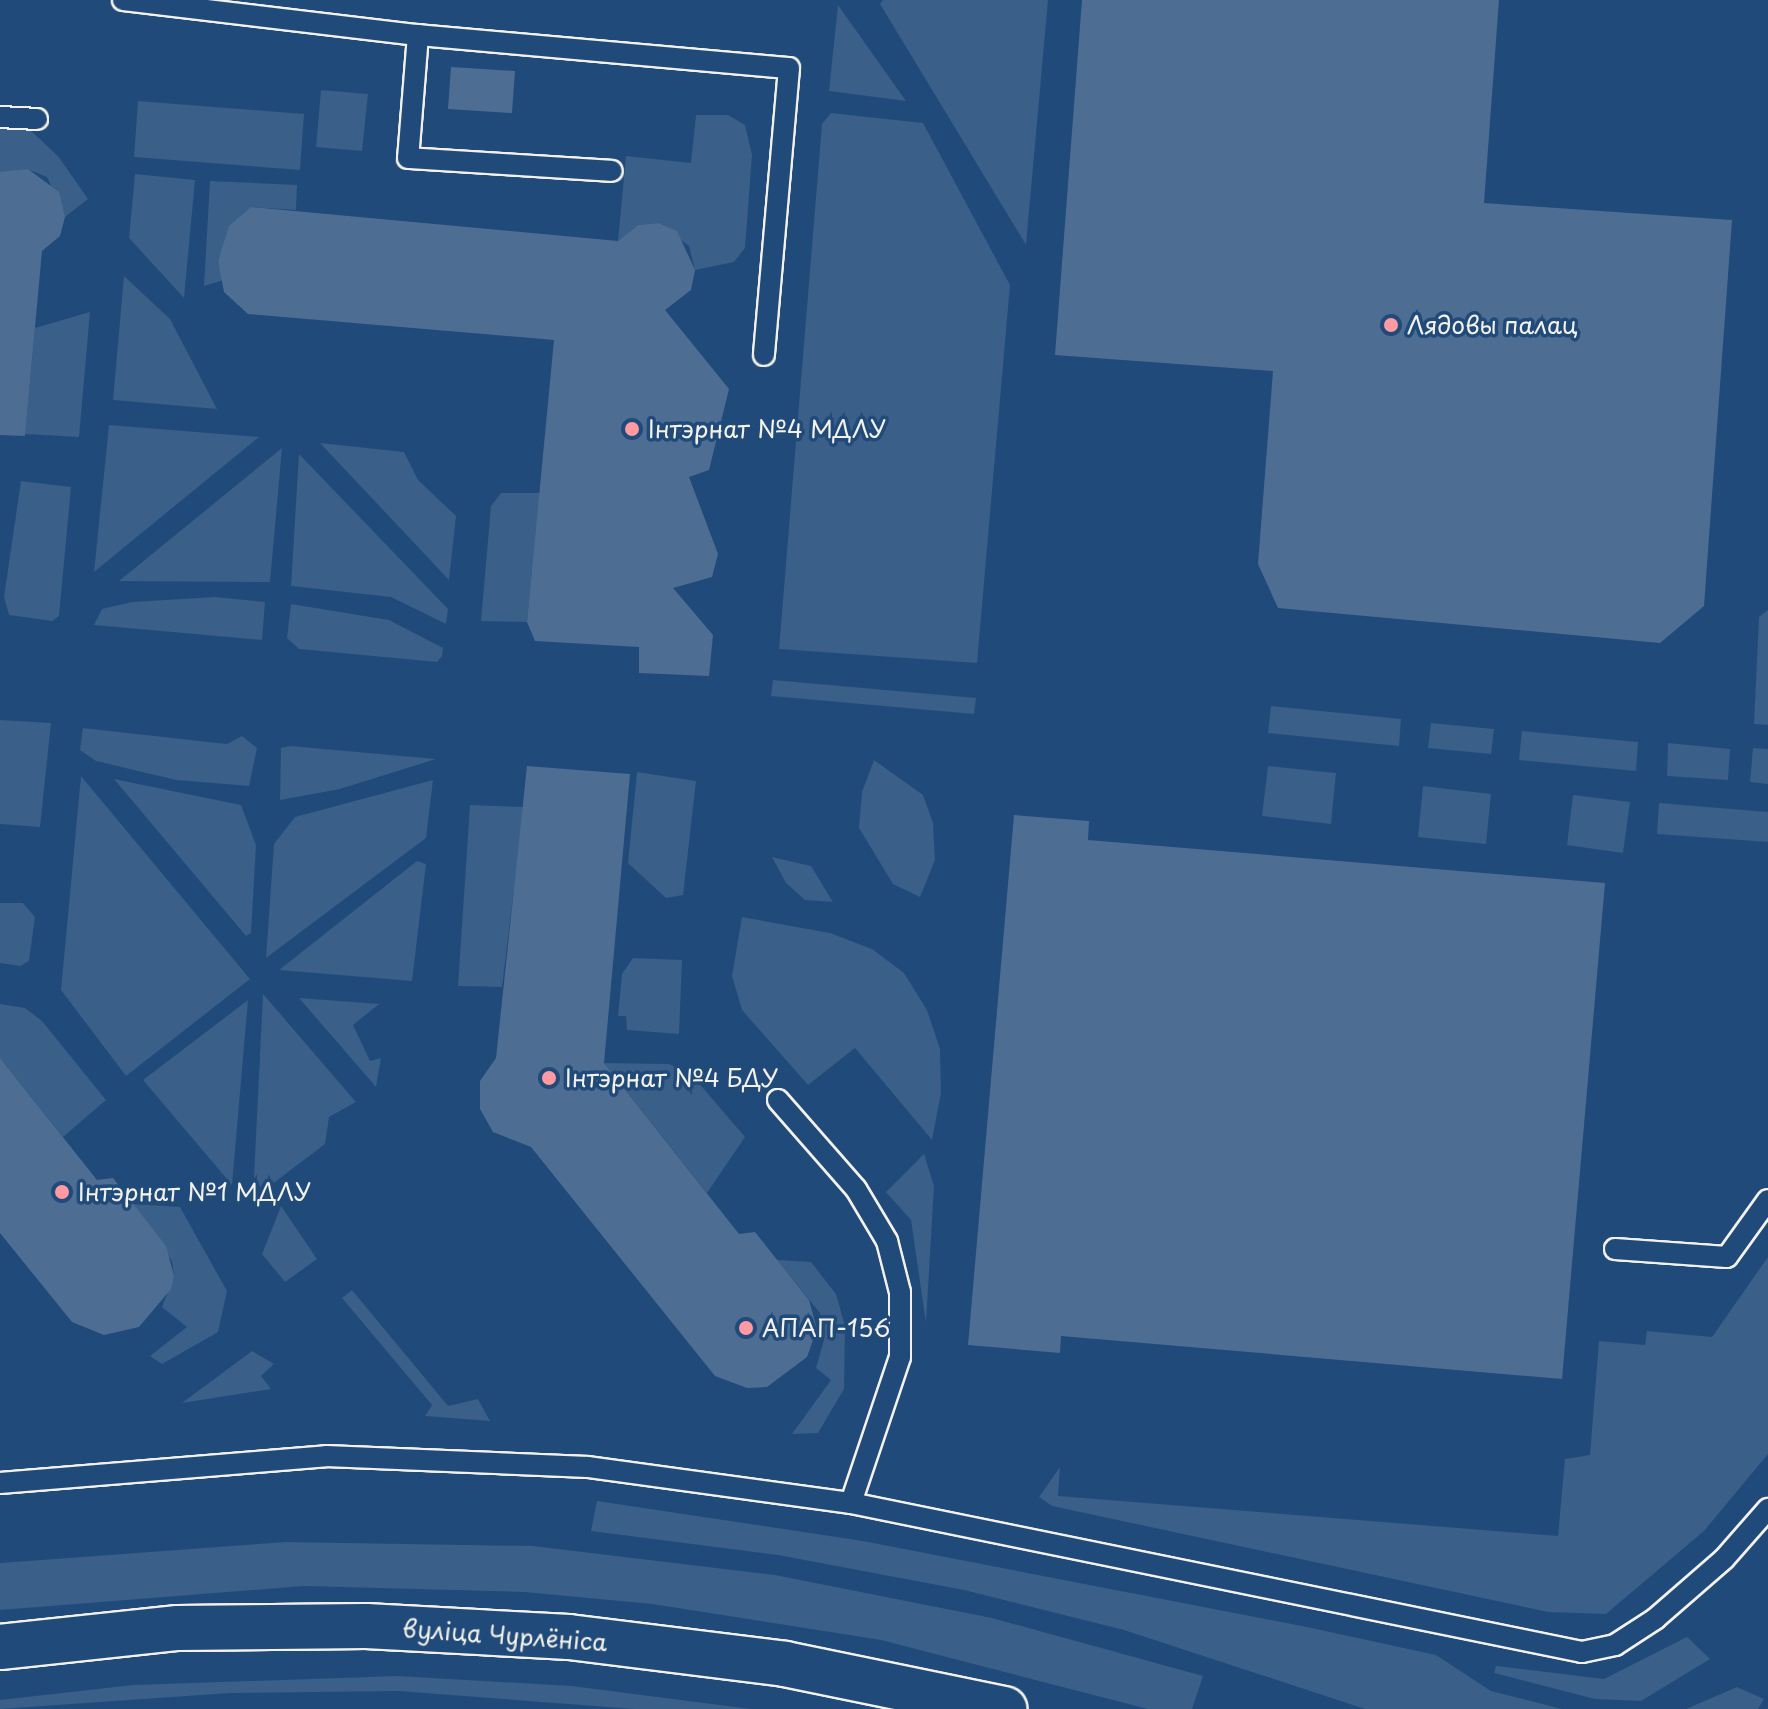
<!DOCTYPE html>
<meta charset="utf-8">
<style>
body{margin:0}
#map{position:relative;width:1768px;height:1709px;overflow:hidden;background:#1f4a7a;font-family:"Playpen Sans",sans-serif}
div>[style]{position:absolute}
[style*='--x']{left:calc(var(--x)*1px);top:calc(var(--y)*1px);width:calc(var(--w)*1px);rotate:calc(var(--a)*1deg)}
.green>*{inset:0;background:#3a5f88}
.building>*{inset:0;background:#4d6e92}
.roads{filter:drop-shadow(2px 0 #f4f1e8) drop-shadow(-2px 0 #f4f1e8) drop-shadow(0 2px #f4f1e8) drop-shadow(0 -2px #f4f1e8)}
.lane>*{height:20px;margin:-10px;padding:0 10px;transform-origin:10px;border-radius:10px;background:#1f4a7a}
.secondary>*{height:44px;margin:-22px;padding:0 22px;transform-origin:22px;border-radius:22px;background:#1f4a7a}
.dots>*{width:22px;height:22px;translate:-50% -50%;box-sizing:border-box;border:4px solid #1f4a7a;border-radius:50%}
span{translate:-50% -50%;white-space:nowrap;text-align:center;line-height:1.15;-webkit-text-stroke:7px #1f4a7a;paint-order:stroke}
.poi-label{font-size:24px;color:#f4f1e8}
.left{translate:0 -50%;text-align:left}
.street-label{font-size:24px;color:#f4f1e8}
</style>
<div id="map">
<div class="green">
<i style="clip-path:polygon(883px 0,1048px 0,1026px 245px,880px 4px)"></i>
<i style="clip-path:polygon(838px 5px,906px 101px,829px 91px)"></i>
<i style="clip-path:polygon(321px 90px,368px 94px,362px 151px,316px 147px)"></i>
<i style="clip-path:polygon(138px 101px,304px 114px,300px 170px,134px 157px)"></i>
<i style="clip-path:polygon(831px 113px,923px 123px,1010px 285px,977px 663px,779px 649px,822px 124px)"></i>
<i style="clip-path:polygon(696px 115px,728px 115px,745px 125px,752px 155px,745px 248px,734px 262px,695px 270px,689px 246px,658px 223px,638px 225px,618px 241px,626px 156px,691px 163px)"></i>
<i style="clip-path:polygon(0 123px,29px 129px,58px 156px,88px 199px,65px 217px,47px 177px,27px 169px,0 176px)"></i>
<i style="clip-path:polygon(135px 174px,195px 180px,184px 298px,129px 238px)"></i>
<i style="clip-path:polygon(210px 181px,297px 185px,296px 210px,251px 207px,230px 226px,218px 261px,224px 280px,204px 286px)"></i>
<i style="clip-path:polygon(124px 276px,170px 319px,217px 409px,113px 400px)"></i>
<i style="clip-path:polygon(90px 312px,79px 437px,25px 434px,35px 328px)"></i>
<i style="clip-path:polygon(109px 425px,259px 437px,94px 572px)"></i>
<i style="clip-path:polygon(320px 443px,404px 452px,418px 480px,456px 516px,449px 580px)"></i>
<i style="clip-path:polygon(282px 448px,270px 582px,119px 581px)"></i>
<i style="clip-path:polygon(299px 454px,448px 609px,446px 624px,391px 597px,291px 586px)"></i>
<i style="clip-path:polygon(21px 481px,71px 487px,59px 616px,52px 621px,9px 615px,4px 597px)"></i>
<i style="clip-path:polygon(501px 493px,540px 493px,527px 622px,481px 621px,491px 506px)"></i>
<i style="clip-path:polygon(215px 597px,265px 602px,262px 640px,94px 625px,102px 609px,132px 602px)"></i>
<i style="clip-path:polygon(291px 604px,389px 620px,443px 648px,442px 656px,437px 662px,299px 649px,287px 638px)"></i>
<i style="clip-path:polygon(1768px 610px,1768px 725px,1754px 724px,1759px 617px)"></i>
<i style="clip-path:polygon(773px 680px,976px 698px,974px 714px,771px 696px)"></i>
<i style="clip-path:polygon(1271px 706px,1401px 719px,1399px 746px,1268px 733px)"></i>
<i style="clip-path:polygon(0 720px,51px 723px,40px 827px,0 824px)"></i>
<i style="clip-path:polygon(1431px 723px,1494px 729px,1491px 754px,1428px 748px)"></i>
<i style="clip-path:polygon(83px 728px,227px 744px,242px 736px,257px 748px,249px 786px,176px 780px,96px 761px,80px 750px)"></i>
<i style="clip-path:polygon(1522px 731px,1638px 742px,1636px 771px,1519px 760px)"></i>
<i style="clip-path:polygon(1668px 743px,1730px 749px,1728px 780px,1667px 776px)"></i>
<i style="clip-path:polygon(281px 748px,290px 746px,436px 759px,340px 789px,280px 800px)"></i>
<i style="clip-path:polygon(1753px 748px,1768px 749px,1768px 784px,1750px 782px)"></i>
<i style="clip-path:polygon(874px 760px,923px 795px,933px 823px,935px 860px,920px 897px,893px 884px,859px 828px,862px 792px)"></i>
<i style="clip-path:polygon(1268px 766px,1336px 773px,1331px 824px,1262px 816px)"></i>
<i style="clip-path:polygon(637px 772px,696px 781px,683px 895px,666px 898px,628px 863px)"></i>
<i style="clip-path:polygon(81px 776px,250px 979px,126px 1076px,61px 990px)"></i>
<i style="clip-path:polygon(114px 779px,241px 805px,256px 845px,251px 933px,246px 936px)"></i>
<i style="clip-path:polygon(433px 780px,426px 838px,266px 958px,274px 844px,295px 817px)"></i>
<i style="clip-path:polygon(1423px 786px,1491px 794px,1486px 844px,1418px 837px)"></i>
<i style="clip-path:polygon(1573px 795px,1630px 802px,1623px 853px,1567px 845px)"></i>
<i style="clip-path:polygon(1659px 803px,1768px 812px,1768px 842px,1657px 834px)"></i>
<i style="clip-path:polygon(470px 805px,524px 807px,502px 987px,458px 986px)"></i>
<i style="clip-path:polygon(772px 857px,811px 866px,833px 902px,805px 900px,786px 883px)"></i>
<i style="clip-path:polygon(417px 861px,426px 864px,412px 981px,279px 970px)"></i>
<i style="clip-path:polygon(0 903px,23px 903px,35px 917px,29px 961px,20px 966px,0 963px)"></i>
<i style="clip-path:polygon(742px 917px,830px 933px,872px 949px,904px 973px,927px 1010px,940px 1049px,941px 1093px,932px 1140px,855px 1048px,808px 1085px,742px 1010px,732px 976px)"></i>
<i style="clip-path:polygon(633px 958px,682px 960px,679px 1034px,627px 1030px,626px 1016px,618px 1016px,622px 974px)"></i>
<i style="clip-path:polygon(263px 994px,356px 1102px,329px 1117px,325px 1144px,263px 1191px,254px 1177px)"></i>
<i style="clip-path:polygon(299px 998px,379px 1004px,353px 1025px,370px 1061px,381px 1058px,376px 1087px)"></i>
<i style="clip-path:polygon(248px 1000px,232px 1185px,143px 1080px)"></i>
<i style="clip-path:polygon(0 1004px,25px 1008px,42px 1021px,106px 1100px,63px 1137px,0 1058px)"></i>
<i style="clip-path:polygon(604px 1063px,669px 1064px,691px 1074px,745px 1137px,707px 1193px)"></i>
<i style="clip-path:polygon(924px 1154px,934px 1186px,926px 1323px,911px 1220px,886px 1192px)"></i>
<i style="clip-path:polygon(133px 1204px,180px 1207px,227px 1291px,218px 1332px,162px 1364px,150px 1356px,187px 1327px,162px 1307px,174px 1276px,172px 1261px)"></i>
<i style="clip-path:polygon(281px 1206px,317px 1259px,285px 1282px,262px 1254px)"></i>
<i style="clip-path:polygon(1768px 1257px,1768px 1454px,1704px 1531px,1606px 1614px,1548px 1612px,1052px 1506px,1039px 1497px,1060px 1467px,1058px 1496px,1558px 1536px,1565px 1459px,1590px 1455px,1599px 1341px,1645px 1345px,1647px 1331px,1712px 1337px)"></i>
<i style="clip-path:polygon(777px 1260px,811px 1262px,836px 1294px,845px 1326px,844px 1389px,818px 1433px,792px 1434px,831px 1380px,816px 1368px,824px 1340px,820px 1313px)"></i>
<i style="clip-path:polygon(352px 1290px,448px 1406px,478px 1399px,490px 1421px,425px 1416px,432px 1405px,342px 1298px)"></i>
<i style="clip-path:polygon(252px 1351px,274px 1364px,261px 1376px,271px 1389px,182px 1403px)"></i>
<i style="clip-path:polygon(597px 1501px,863px 1541px,1307px 1627px,1436px 1655px,1491px 1691px,1562px 1709px,1365px 1709px,1124px 1630px,964px 1590px,778px 1555px,591px 1531px)"></i>
<i style="clip-path:polygon(285px 1542px,533px 1546px,775px 1575px,992px 1618px,1203px 1676px,1192px 1709px,1148px 1709px,881px 1640px,652px 1604px,524px 1592px,304px 1586px,0 1610px,0 1563px)"></i>
<i style="clip-path:polygon(1687px 1637px,1710px 1659px,1641px 1701px,1595px 1699px,1494px 1673px,1496px 1666px,1604px 1679px)"></i>
<i style="clip-path:polygon(397px 1676px,572px 1686px,751px 1709px,634px 1709px,398px 1691px,230px 1693px,0 1709px,0 1700px,133px 1685px)"></i>
<i style="clip-path:polygon(1737px 1687px,1764px 1699px,1758px 1709px,1686px 1709px)"></i>
</div>
<div class="building">
<i style="clip-path:polygon(1082px 0,1499px 0,1484px 203px,1732px 220px,1704px 606px,1660px 643px,1278px 608px,1258px 564px,1273px 371px,1055px 355px)"></i>
<i style="clip-path:polygon(451px 67px,515px 71px,512px 113px,448px 109px)"></i>
<i style="clip-path:polygon(28px 169px,59px 192px,65px 217px,60px 236px,42px 251px,25px 436px,0 435px,0 172px)"></i>
<i style="clip-path:polygon(251px 207px,618px 241px,638px 225px,658px 223px,677px 231px,695px 270px,691px 290px,665px 310px,729px 389px,709px 470px,689px 477px,718px 554px,712px 577px,673px 588px,713px 635px,709px 676px,639px 673px,639px 647px,535px 641px,527px 622px,554px 340px,248px 314px,224px 292px,218px 261px,229px 226px)"></i>
<i style="clip-path:polygon(527px 766px,630px 774px,604px 1063px,739px 1234px,755px 1232px,809px 1300px,817px 1329px,807px 1357px,767px 1387px,747px 1388px,715px 1376px,531px 1147px,493px 1132px,480px 1109px,480px 1081px,496px 1058px)"></i>
<i style="clip-path:polygon(1014px 815px,1089px 821px,1088px 840px,1605px 883px,1562px 1379px,1061px 1336px,1060px 1353px,968px 1345px)"></i>
<i style="clip-path:polygon(0 1058px,97px 1180px,113px 1178px,166px 1246px,174px 1276px,171px 1289px,139px 1327px,104px 1335px,72px 1322px,0 1233px)"></i>
</div>
<div class="roads">
<div class="lane">
<i style="--x:123;--y:0;--w:297;--a:6.8"></i>
<i style="--x:418;--y:35;--w:372;--a:5.1"></i>
<i style="--x:789;--y:68;--w:288;--a:95"></i>
<i style="--x:418;--y:35;--w:123;--a:94.6"></i>
<i style="--x:408;--y:158;--w:204;--a:3.6"></i>
<i style="--x:0;--y:117;--w:37;--a:3"></i>
<i style="--x:778;--y:1100;--w:118;--a:48.8"></i>
<i style="--x:856;--y:1189;--w:61;--a:59.2"></i>
<i style="--x:887;--y:1241;--w:53;--a:75.7"></i>
<i style="--x:900;--y:1292;--w:65;--a:90"></i>
<i style="--x:900;--y:1357;--w:154;--a:108.6"></i>
<i style="--x:1615;--y:1249;--w:112;--a:4.1"></i>
<i style="--x:1727;--y:1257;--w:70;--a:-54.3"></i>
<i style="--x:0;--y:1483;--w:327;--a:-4.7"></i>
<i style="--x:326;--y:1456;--w:262;--a:2.4"></i>
<i style="--x:588;--y:1467;--w:265;--a:7.8"></i>
<i style="--x:851;--y:1503;--w:746;--a:11.52"></i>
<i style="--x:1582;--y:1652;--w:34;--a:-12"></i>
<i style="--x:1615;--y:1645;--w:48;--a:-33"></i>
<i style="--x:1655;--y:1619;--w:91;--a:-41"></i>
<i style="--x:1724;--y:1559;--w:67;--a:-48.7"></i>
</div>
<div class="secondary">
<i style="--x:0;--y:1647;--w:179;--a:-6.1"></i>
<i style="--x:178;--y:1628;--w:188;--a:-0.6"></i>
<i style="--x:366;--y:1626;--w:203;--a:3.1"></i>
<i style="--x:569;--y:1637;--w:218;--a:7.1"></i>
<i style="--x:785;--y:1664;--w:224;--a:11.6"></i>
</div>
</div>
<div class="dots">
<i style="left:1391px;top:325px;background:#ff9aa2"></i>
<i style="left:632px;top:429px;background:#ff9aa2"></i>
<i style="left:549px;top:1078px;background:#ff9aa2"></i>
<i style="left:62px;top:1192px;background:#ff9aa2"></i>
<i style="left:746px;top:1328px;background:#ff9aa2"></i>
</div>
<div class="poi-label">
<span class="left" style="left:1407px;top:325px">Лядовы палац</span>
<span class="left" style="left:648px;top:429px">Інтэрнат №4 МДЛУ</span>
<span class="left" style="left:565px;top:1078px">Інтэрнат №4 БДУ</span>
<span class="left" style="left:78px;top:1192px">Інтэрнат №1 МДЛУ</span>
<span class="left" style="left:762px;top:1328px">АПАП-156</span>
</div>
<div class="street-label">
<span style="left:505px;top:1635px;rotate:4deg">вуліца Чурлёніса</span>
</div>
</div>
